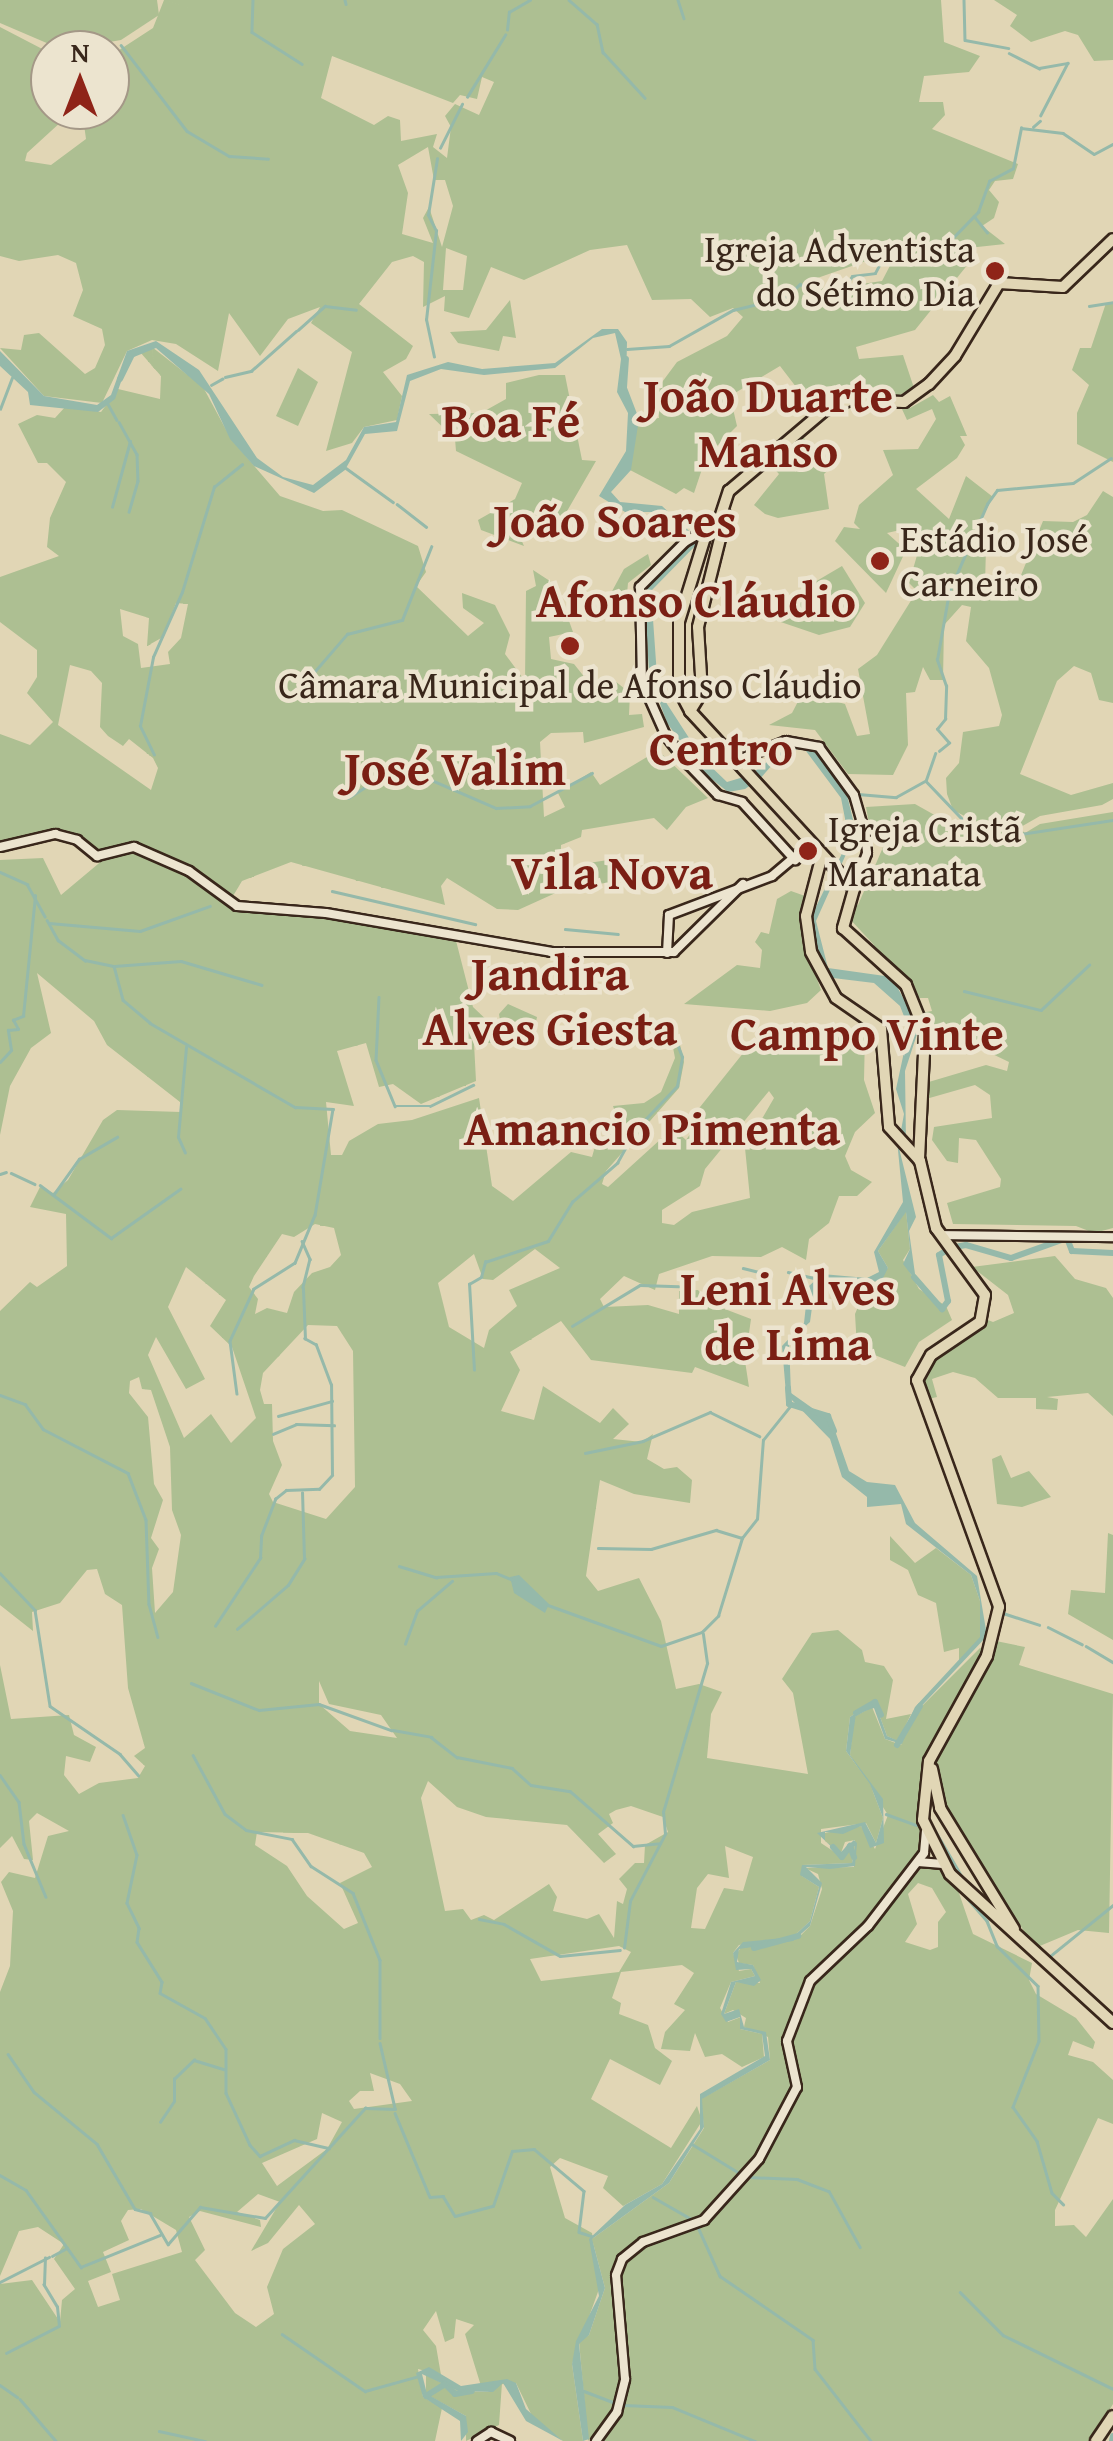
<!DOCTYPE html>
<meta charset="utf-8">
<style>
body{margin:0}
#map{position:relative;width:1113px;height:2441px;overflow:hidden;background:#e1d6b5;font-family:"Gentium Book Plus",serif}
div>[style]{position:absolute}
[style*='--x']{left:calc(var(--x)*1px);top:calc(var(--y)*1px);width:calc(var(--w)*1px);rotate:calc(var(--a)*1deg)}
.green>*{inset:0;background:#adbf92}
.water>*{inset:0;background:#95b9aa}
.stream>*{height:2.5px;margin:-1.25px;padding:0 1.25px;transform-origin:1.25px;border-radius:1.25px;background:#95b9aa}
.river>*{height:6px;margin:-3px;padding:0 3px;transform-origin:3px;border-radius:3px;background:#95b9aa}
.roads{filter:drop-shadow(2px 0 #39271b) drop-shadow(-2px 0 #39271b) drop-shadow(0 2px #39271b) drop-shadow(0 -2px #39271b)}
.secondary>*{height:8px;margin:-4px;padding:0 4px;transform-origin:4px;border-radius:4px;background:#ece4cf}
.primary>*{height:10px;margin:-5px;padding:0 5px;transform-origin:5px;border-radius:5px;background:#e1d6b5}
.dots>*{width:28px;height:28px;translate:-50% -50%;box-sizing:border-box;border:5px solid #ece4cf;border-radius:50%}
span{translate:-50% -50%;white-space:nowrap;text-align:center;line-height:1.15;-webkit-text-stroke:9px #ece4cf;paint-order:stroke}
.poi-label{font-size:38px;color:#39271b}
.right{translate:-100% -50%;text-align:right}
.left{translate:0 -50%;text-align:left}
.district-label{font-size:48px;color:#7a1f14;font-weight:700}
.north{position:absolute;left:30px;top:30px;width:100px;height:100px;box-sizing:border-box;background:#ece4cf;border:2px solid #a49887;border-radius:50%;rotate:0deg;font-size:28px;font-weight:700;line-height:40px;text-align:center;color:#39271b}
.north::after{content:'';display:block;margin:auto;width:35px;height:45px;background:#8f2418;clip-path:polygon(50% 0,100% 100%,50% 72%,0 100%)}
</style>
<div id="map">
<div class="green">
<i style="clip-path:polygon(0 0,157px 0,159px 15px,121px 40px,63px 50px,0 23px)"></i>
<i style="clip-path:polygon(evenodd,164px 0,941px 0,944px 42px,980px 56px,969px 72px,924px 76px,919px 102px,943px 102px,945px 115px,932px 129px,1018px 164px,1013px 179px,995px 181px,989px 190px,999px 202px,994px 218px,982px 226px,1005px 244px,968px 248px,973px 258px,915px 330px,856px 347px,859px 359px,903px 355px,914px 388px,893px 398px,849px 394px,846px 386px,803px 396px,780px 366px,730px 396px,737px 426px,706px 457px,694px 493px,684px 488px,676px 494px,630px 470px,636px 429px,639px 420px,659px 418px,657px 389px,677px 362px,727px 336px,743px 317px,733px 308px,710px 317px,691px 299px,652px 300px,627px 245px,590px 250px,524px 280px,491px 267px,469px 318px,444px 311px,445px 296px,423px 307px,424px 262px,413px 256px,392px 262px,359px 304px,413px 346px,406px 359px,383px 372px,402px 396px,397px 420px,364px 427px,352px 443px,326px 451px,352px 352px,311px 323px,320px 307px,288px 319px,260px 356px,229px 313px,218px 371px,176px 344px,152px 340px,127px 351px,102px 403px,44px 396px,0 348px,21px 350px,24px 335px,39px 333px,85px 374px,95px 368px,105px 345px,102px 329px,73px 316px,83px 290px,76px 263px,58px 255px,19px 261px,0 256px,0 27px,50px 53px,50px 110px,74px 110px,27px 153px,25px 161px,51px 165px,86px 139px,82px 110px,110px 110px,110px 56px,153px 28px,164px 0,332px 56px,453px 103px,460px 95px,477px 99px,482px 77px,494px 82px,479px 115px,455px 104px,445px 116px,451px 127px,447px 158px,433px 147px,437px 134px,401px 141px,400px 120px,388px 116px,374px 125px,321px 98px,332px 56px,164px 0,428px 147px,434px 180px,445px 180px,453px 206px,442px 247px,429px 207px,423px 218px,433px 243px,402px 234px,408px 193px,398px 165px,428px 147px,164px 0,888px 243px,913px 261px,894px 258px,882px 281px,828px 289px,803px 283px,869px 260px,888px 243px,164px 0,446px 248px,467px 256px,463px 290px,443px 290px,446px 248px)"></i>
<i style="clip-path:polygon(994px 0,1113px 0,1113px 60px,1094px 61px,1078px 35px,1065px 31px,1031px 42px,1010px 26px,1017px 15px)"></i>
<i style="clip-path:polygon(510px 300px,516px 338px,503px 336px,499px 351px,458px 343px,450px 332px,486px 330px)"></i>
<i style="clip-path:polygon(1106px 303px,1113px 303px,1113px 462px,1077px 444px,1077px 413px,1089px 385px,1072px 370px,1080px 348px,1091px 348px)"></i>
<i style="clip-path:polygon(evenodd,152px 347px,203px 387px,231px 439px,280px 496px,323px 511px,342px 510px,418px 546px,426px 572px,416px 586px,468px 636px,484px 623px,463px 608px,462px 593px,495px 605px,510px 635px,505px 654px,525px 681px,526px 591px,536px 586px,533px 570px,556px 585px,573px 632px,549px 637px,551px 659px,574px 664px,594px 689px,608px 678px,615px 681px,630px 693px,629px 715px,642px 714px,644px 727px,584px 743px,583px 732px,551px 733px,540px 742px,544px 817px,565px 807px,558px 793px,591px 772px,600px 785px,652px 754px,663px 755px,708px 798px,686px 807px,667px 830px,654px 818px,582px 830px,581px 837px,561px 845px,560px 891px,518px 910px,497px 909px,447px 878px,441px 886px,445px 905px,291px 862px,242px 881px,230px 901px,453px 929px,473px 1007px,493px 1026px,501px 1027px,499px 1014px,508px 1004px,537px 1017px,533px 1036px,520px 1043px,474px 1043px,476px 1081px,421px 1104px,393px 1084px,379px 1087px,366px 1043px,337px 1051px,354px 1106px,326px 1102px,331px 1155px,342px 1155px,349px 1141px,378px 1124px,412px 1120px,479px 1098px,492px 1186px,513px 1201px,571px 1152px,592px 1157px,596px 1143px,620px 1126px,613px 1106px,644px 1103px,661px 1092px,675px 1058px,670px 1032px,677px 1032px,684px 1062px,679px 1088px,606px 1171px,602px 1184px,608px 1187px,673px 1128px,686px 1140px,703px 1116px,696px 1112px,752px 1042px,828px 1025px,865px 1034px,864px 1080px,875px 1113px,855px 1132px,845px 1156px,851px 1170px,872px 1182px,857px 1196px,839px 1196px,829px 1223px,809px 1239px,806px 1260px,782px 1247px,761px 1257px,712px 1256px,659px 1274px,655px 1290px,624px 1276px,600px 1299px,604px 1307px,648px 1305px,679px 1314px,679px 1291px,698px 1290px,709px 1303px,751px 1319px,745px 1361px,749px 1387px,695px 1367px,692px 1373px,591px 1360px,561px 1321px,510px 1352px,520px 1370px,501px 1411px,534px 1420px,543px 1386px,600px 1423px,613px 1408px,629px 1424px,613px 1439px,642px 1442px,653px 1434px,647px 1459px,664px 1469px,677px 1467px,692px 1480px,690px 1503px,634px 1494px,600px 1480px,586px 1576px,598px 1591px,639px 1578px,661px 1621px,676px 1689px,699px 1684px,722px 1692px,711px 1714px,707px 1758px,808px 1774px,793px 1693px,782px 1679px,812px 1633px,838px 1630px,862px 1650px,865px 1662px,884px 1666px,893px 1680px,886px 1719px,911px 1714px,898px 1741px,887px 1736px,874px 1700px,850px 1717px,846px 1751px,870px 1784px,883px 1818px,876px 1843px,866px 1823px,821px 1829px,821px 1843px,839px 1855px,855px 1846px,852px 1863px,802px 1865px,802px 1876px,819px 1887px,810px 1921px,793px 1937px,739px 1945px,733px 1953px,739px 1971px,751px 1969px,755px 1976px,731px 1982px,720px 2008px,728px 2022px,741px 2017px,740px 2029px,762px 2034px,764px 2057px,742px 2067px,722px 2054px,705px 2057px,695px 2033px,690px 2051px,661px 2049px,665px 2032px,685px 2010px,674px 2004px,694px 1973px,682px 1965px,621px 1972px,612px 1998px,621px 2003px,619px 2014px,648px 2025px,655px 2048px,672px 2061px,660px 2085px,610px 2059px,591px 2099px,671px 2148px,697px 2106px,702px 2121px,662px 2184px,623px 2206px,603px 2188px,608px 2176px,560px 2158px,550px 2167px,565px 2218px,592px 2233px,599px 2289px,572px 2364px,583px 2441px,563px 2441px,533px 2418px,516px 2383px,481px 2386px,465px 2334px,474px 2325px,456px 2319px,454px 2338px,445px 2342px,436px 2311px,423px 2330px,436px 2346px,441px 2375px,418px 2369px,423px 2397px,442px 2408px,435px 2441px,0 2441px,0 2284px,32px 2280px,60px 2322px,62px 2300px,75px 2289px,54px 2259px,64px 2244px,38px 2227px,19px 2231px,0 2276px,0 1992px,10px 1966px,13px 1911px,1px 1882px,9px 1872px,35px 1878px,48px 1836px,69px 1831px,37px 1813px,29px 1821px,33px 1860px,24px 1859px,12px 1836px,0 1848px,0 1665px,11px 1719px,69px 1715px,74px 1735px,96px 1747px,90px 1762px,66px 1756px,64px 1775px,79px 1794px,99px 1783px,138px 1778px,145px 1766px,134px 1756px,145px 1748px,128px 1688px,122px 1605px,105px 1594px,97px 1569px,87px 1570px,60px 1603px,32px 1612px,33px 1631px,0 1605px,0 1311px,30px 1282px,37px 1287px,67px 1266px,66px 1214px,30px 1207px,40px 1187px,53px 1193px,68px 1180px,103px 1120px,117px 1110px,181px 1112px,180px 1102px,107px 1045px,94px 1021px,37px 973px,51px 1033px,31px 1048px,10px 1086px,0 1135px,0 860px,43px 858px,61px 895px,104px 859px,60px 835px,0 849px,0 734px,30px 745px,53px 722px,27px 693px,37px 677px,37px 650px,0 622px,0 577px,59px 556px,47px 547px,50px 518px,66px 482px,47px 463px,38px 463px,18px 424px,37px 415px,55px 418px,66px 406px,101px 412px,118px 389px,160px 399px,161px 376px,140px 352px,152px 347px,176px 603px,188px 604px,181px 638px,168px 652px,170px 664px,141px 668px,138px 644px,123px 636px,120px 609px,149px 618px,147px 646px,163px 637px,176px 603px,152px 347px,70px 665px,91px 671px,102px 683px,100px 727px,108px 736px,123px 746px,129px 739px,153px 758px,158px 768px,151px 790px,58px 725px,70px 665px,152px 347px,769px 1091px,774px 1098px,745px 1148px,750px 1198px,692px 1212px,674px 1225px,662px 1223px,662px 1210px,700px 1186px,705px 1169px,769px 1091px,152px 347px,315px 1224px,334px 1228px,341px 1255px,330px 1267px,312px 1273px,294px 1292px,287px 1313px,267px 1308px,255px 1314px,258px 1299px,249px 1287px,254px 1276px,282px 1234px,294px 1237px,315px 1224px,152px 347px,535px 1249px,560px 1268px,509px 1290px,517px 1306px,489px 1330px,484px 1348px,449px 1327px,438px 1283px,474px 1254px,483px 1279px,493px 1280px,535px 1249px,152px 347px,186px 1267px,226px 1300px,210px 1326px,232px 1347px,256px 1418px,231px 1443px,211px 1414px,184px 1438px,148px 1355px,156px 1337px,186px 1389px,205px 1379px,168px 1307px,186px 1267px,152px 347px,308px 1325px,337px 1326px,353px 1351px,355px 1487px,326px 1519px,273px 1502px,269px 1494px,282px 1465px,273px 1441px,272px 1404px,264px 1404px,260px 1390px,263px 1373px,308px 1325px,152px 347px,139px 1377px,142px 1389px,151px 1390px,170px 1447px,172px 1510px,181px 1535px,173px 1592px,155px 1613px,152px 1568px,159px 1549px,151px 1538px,163px 1500px,154px 1484px,148px 1417px,129px 1393px,130px 1381px,139px 1377px,152px 347px,319px 1681px,329px 1704px,381px 1715px,397px 1738px,350px 1731px,319px 1704px,319px 1681px,152px 347px,428px 1781px,457px 1807px,486px 1817px,567px 1825px,604px 1863px,616px 1854px,598px 1834px,613px 1823px,609px 1814px,616px 1810px,631px 1806px,663px 1817px,668px 1832px,645px 1845px,644px 1863px,635px 1863px,619px 1879px,627px 1889px,623px 1904px,617px 1901px,614px 1938px,599px 1914px,587px 1919px,553px 1911px,557px 1897px,549px 1884px,494px 1920px,484px 1915px,471px 1920px,463px 1909px,445px 1911px,421px 1798px,428px 1781px,152px 347px,257px 1832px,308px 1833px,364px 1853px,372px 1867px,340px 1883px,358px 1923px,344px 1929px,307px 1896px,287px 1866px,255px 1845px,257px 1832px,152px 347px,725px 1846px,753px 1857px,743px 1891px,724px 1888px,705px 1929px,691px 1928px,697px 1888px,708px 1874px,729px 1878px,725px 1846px,152px 347px,619px 1946px,631px 1952px,619px 1972px,541px 1981px,530px 1959px,619px 1946px,152px 347px,370px 2073px,400px 2084px,412px 2101px,354px 2109px,349px 2101px,360px 2091px,374px 2091px,370px 2073px,152px 347px,322px 2113px,342px 2122px,327px 2149px,277px 2186px,262px 2163px,317px 2139px,322px 2113px,152px 347px,258px 2194px,280px 2202px,251px 2251px,268px 2243px,299px 2205px,315px 2224px,283px 2249px,267px 2287px,274px 2314px,256px 2327px,235px 2313px,195px 2260px,205px 2250px,189px 2217px,200px 2211px,261px 2227px,260px 2220px,237px 2212px,258px 2194px,152px 347px,141px 2209px,176px 2230px,182px 2252px,112px 2274px,120px 2300px,98px 2307px,88px 2281px,111px 2272px,103px 2252px,129px 2240px,121px 2221px,128px 2210px,141px 2209px)"></i>
<i style="clip-path:polygon(298px 368px,318px 382px,298px 426px,276px 416px)"></i>
<i style="clip-path:polygon(539px 375px,565px 375px,582px 460px,596px 461px,559px 525px,552px 528px,531px 511px,513px 521px,524px 546px,481px 530px,478px 520px,515px 499px,522px 483px,456px 451px,455px 439px,429px 414px,481px 413px,506px 399px,506px 383px)"></i>
<i style="clip-path:polygon(933px 395px,939px 402px,950px 396px,967px 436px,960px 436px,965px 445px,957px 458px,916px 489px,949px 519px,966px 476px,993px 497px,971px 539px,986px 547px,985px 585px,1017px 585px,1043px 521px,1073px 522px,1087px 515px,1103px 491px,1113px 497px,1113px 703px,1099px 700px,1091px 673px,1074px 666px,1057px 681px,1020px 774px,1071px 795px,1113px 783px,1113px 799px,1102px 805px,1040px 816px,1019px 828px,1025px 833px,1040px 824px,1113px 812px,1113px 1228px,1094px 1233px,1076px 1226px,953px 1224px,947px 1203px,1000px 1187px,1001px 1179px,976px 1140px,959px 1138px,958px 1163px,947px 1161px,932px 1140px,934px 1127px,992px 1118px,990px 1095px,975px 1085px,926px 1099px,922px 1084px,986px 1065px,1007px 1071px,1009px 1062px,955px 1036px,924px 1030px,921px 1013px,932px 1011px,928px 998px,917px 998px,907px 976px,870px 950px,874px 945px,848px 917px,849px 901px,858px 905px,884px 845px,870px 829px,866px 807px,915px 804px,979px 840px,999px 842px,991px 830px,953px 810px,947px 794px,946px 778px,959px 763px,963px 732px,999px 726px,1002px 715px,989px 668px,966px 641px,971px 607px,962px 605px,944px 625px,943px 680px,930px 680px,923px 667px,915px 692px,906px 693px,908px 745px,893px 775px,848px 774px,815px 730px,769px 725px,792px 713px,803px 692px,845px 704px,857px 736px,870px 734px,858px 669px,877px 655px,917px 591px,909px 583px,920px 545px,913px 527px,887px 533px,906px 550px,886px 593px,835px 541px,844px 527px,860px 529px,854px 523px,859px 505px,893px 475px,883px 450px,918px 449px,936px 419px,932px 409px,907px 420px,901px 407px,875px 415px,868px 399px,907px 400px,910px 408px)"></i>
<i style="clip-path:polygon(802px 436px,830px 468px,824px 474px,829px 509px,778px 518px,765px 514px,754px 505px,779px 474px,769px 463px)"></i>
<i style="clip-path:polygon(648px 554px,651px 565px,628px 583px,627px 594px,610px 595px,624px 569px)"></i>
<i style="clip-path:polygon(842px 566px,865px 603px,850px 627px,819px 635px,769px 618px,776px 605px)"></i>
<i style="clip-path:polygon(621px 858px,624px 880px,586px 886px,582px 864px)"></i>
<i style="clip-path:polygon(791px 891px,805px 896px,803px 941px,821px 990px,807px 1003px,770px 1011px,684px 1004px,737px 965px,760px 968px,762px 950px,755px 942px,761px 932px,769px 934px,777px 899px)"></i>
<i style="clip-path:polygon(906px 1211px,910px 1249px,903px 1260px,919px 1289px,946px 1306px,952px 1320px,919px 1342px,905px 1367px,857px 1348px,855px 1314px,865px 1290px,888px 1268px,878px 1251px)"></i>
<i style="clip-path:polygon(1055px 1256px,1075px 1279px,1106px 1288px,1113px 1298px,1113px 1416px,1088px 1393px,1047px 1397px,1058px 1399px,1057px 1410px,1036px 1409px,1036px 1398px,998px 1398px,975px 1378px,953px 1372px,932px 1379px,937px 1397px,924px 1400px,924px 1360px,983px 1318px,993px 1322px,1014px 1313px,1008px 1295px,972px 1267px)"></i>
<i style="clip-path:polygon(1001px 1455px,1011px 1478px,1029px 1471px,1051px 1497px,1022px 1507px,997px 1504px,992px 1459px)"></i>
<i style="clip-path:polygon(1108px 1533px,1113px 1535px,1113px 1640px,1068px 1614px,1071px 1590px,1105px 1593px)"></i>
<i style="clip-path:polygon(890px 1536px,915px 1563px,936px 1548px,971px 1575px,980px 1601px,981px 1637px,959px 1664px,959px 1648px,944px 1652px,936px 1603px,918px 1595px,908px 1570px,890px 1560px)"></i>
<i style="clip-path:polygon(996px 1641px,1025px 1647px,1019px 1665px,1113px 1694px,1109px 1933px,1078px 1930px,1035px 1948px,940px 1803px,935px 1755px)"></i>
<i style="clip-path:polygon(980px 1648px,986px 1650px,923px 1771px,921px 1851px,863px 1925px,810px 1975px,786px 2033px,795px 2082px,761px 2153px,704px 2216px,642px 2238px,615px 2267px,621px 2383px,615px 2407px,588px 2441px,579px 2341px,589px 2335px,605px 2288px,592px 2239px,669px 2183px,704px 2128px,701px 2099px,770px 2060px,768px 2037px,744px 2027px,746px 2018px,733px 2010px,724px 2014px,736px 1982px,760px 1983px,753px 1965px,739px 1963px,736px 1955px,741px 1947px,799px 1937px,810px 1926px,822px 1889px,818px 1874px,805px 1868px,854px 1867px,855px 1840px,845px 1842px,841px 1853px,825px 1841px,825px 1833px,861px 1826px,875px 1849px,888px 1815px,850px 1755px,854px 1717px,872px 1707px,885px 1739px,901px 1745px,915px 1713px)"></i>
<i style="clip-path:polygon(evenodd,924px 1858px,934px 1859px,964px 1889px,959px 1893px,973px 1934px,1032px 1963px,1029px 1980px,1036px 1994px,1076px 2018px,1095px 2042px,1093px 2049px,1073px 2041px,1068px 2055px,1093px 2062px,1113px 2080px,1113px 2124px,1098px 2118px,1055px 2210px,1055px 2226px,1074px 2225px,1086px 2237px,1113px 2199px,1113px 2404px,1091px 2441px,596px 2441px,623px 2389px,616px 2275px,635px 2247px,694px 2226px,746px 2175px,797px 2084px,789px 2043px,809px 1985px,924px 1858px,918px 1883px,932px 1888px,946px 1912px,938px 1922px,938px 1947px,930px 1950px,905px 1942px,917px 1924px,908px 1894px,918px 1883px)"></i>
<i style="clip-path:polygon(426px 2375px,458px 2391px,488px 2392px,502px 2383px,499px 2425px,466px 2441px,466px 2416px,426px 2394px)"></i>
</div>
<div class="water">
<i style="clip-path:polygon(602px 329px,618px 329px,627px 342px,626px 385px,639px 419px,631px 470px,611px 492px,620px 502px,662px 506px,700px 541px,651px 591px,658px 690px,702px 758px,727px 782px,747px 776px,754px 783px,745px 789px,728px 792px,704px 773px,667px 723px,649px 672px,644px 588px,691px 541px,654px 512px,625px 512px,599px 496px,626px 451px,628px 413px,617px 392px,621px 359px,615px 333px,593px 338px,555px 368px,484px 375px,441px 369px,410px 381px,397px 431px,365px 434px,345px 470px,314px 493px,254px 466px,230px 439px,209px 394px,156px 348px,129px 359px,115px 399px,98px 412px,30px 405px,28px 392px,0 366px,0 351px,44px 396px,97px 405px,111px 395px,127px 351px,156px 341px,199px 370px,257px 458px,283px 477px,313px 485px,346px 460px,364px 427px,396px 422px,407px 375px,448px 362px,482px 369px,555px 363px)"></i>
<i style="clip-path:polygon(792px 743px,815px 749px,828px 765px,846px 791px,856px 832px,816px 921px,828px 968px,892px 977px,919px 1028px,905px 1071px,906px 1143px,900px 1136px,904px 1114px,896px 1089px,909px 1029px,900px 1006px,874px 983px,833px 978px,812px 945px,812px 915px,849px 839px,841px 798px,803px 747px,780px 756px,758px 781px,751px 774px)"></i>
<i style="clip-path:polygon(897px 1140px,916px 1217px,909px 1231px,916px 1281px,903px 1264px,910px 1249px,906px 1212px,878px 1251px,888px 1268px,882px 1280px,814px 1293px,810px 1322px,789px 1341px,791px 1393px,832px 1422px,849px 1471px,867px 1482px,895px 1485px,915px 1523px,977px 1576px,987px 1636px,915px 1713px,902px 1744px,885px 1739px,874px 1708px,856px 1714px,850px 1755px,883px 1799px,884px 1843px,870px 1848px,861px 1826px,843px 1834px,825px 1832px,825px 1841px,841px 1852px,854px 1840px,857px 1843px,855px 1866px,830px 1869px,806px 1867px,822px 1883px,810px 1926px,793px 1941px,739px 1949px,737px 1962px,753px 1965px,761px 1980px,754px 1986px,736px 1982px,724px 2014px,739px 2009px,744px 2027px,766px 2032px,770px 2060px,702px 2099px,704px 2127px,669px 2183px,592px 2239px,605px 2288px,589px 2335px,579px 2344px,589px 2439px,583px 2441px,572px 2364px,576px 2341px,599px 2296px,589px 2239px,625px 2205px,662px 2184px,700px 2129px,700px 2094px,765px 2056px,762px 2034px,740px 2029px,740px 2017px,726px 2022px,721px 2014px,731px 1982px,755px 1976px,751px 1969px,736px 1970px,733px 1953px,743px 1942px,793px 1937px,810px 1921px,819px 1887px,800px 1875px,802px 1865px,852px 1863px,855px 1846px,841px 1856px,817px 1833px,865px 1822px,876px 1843px,883px 1818px,870px 1784px,846px 1751px,850px 1717px,874px 1700px,887px 1736px,899px 1741px,915px 1707px,980px 1637px,980px 1601px,971px 1575px,906px 1524px,901px 1504px,867px 1507px,867px 1497px,842px 1477px,830px 1439px,786px 1394px,782px 1346px,804px 1323px,808px 1287px,822px 1274px,867px 1278px,879px 1272px,874px 1252px,903px 1202px)"></i>
<i style="clip-path:polygon(519px 1575px,549px 1604px,545px 1613px,514px 1593px,510px 1577px)"></i>
<i style="clip-path:polygon(429px 2367px,461px 2386px,507px 2379px,516px 2383px,526px 2409px,563px 2441px,526px 2421px,503px 2383px,493px 2392px,458px 2391px,422px 2374px,427px 2394px,466px 2416px,468px 2432px,461px 2441px,460px 2421px,423px 2397px,416px 2373px)"></i>
</div>
<div class="stream">
<i style="--x:253;--y:0;--w:32;--a:92"></i>
<i style="--x:252;--y:32;--w:59;--a:32.6"></i>
<i style="--x:345;--y:0;--w:4;--a:76"></i>
<i style="--x:569;--y:0;--w:37;--a:41"></i>
<i style="--x:597;--y:24;--w:29;--a:78"></i>
<i style="--x:603;--y:52;--w:62;--a:47.6"></i>
<i style="--x:678;--y:0;--w:19;--a:72"></i>
<i style="--x:964;--y:0;--w:40;--a:88.6"></i>
<i style="--x:965;--y:40;--w:44;--a:10.5"></i>
<i style="--x:507;--y:30;--w:18;--a:-84"></i>
<i style="--x:509;--y:12;--w:24;--a:-30"></i>
<i style="--x:121;--y:45;--w:108;--a:52.5"></i>
<i style="--x:187;--y:131;--w:49;--a:30.8"></i>
<i style="--x:229;--y:156;--w:39;--a:4"></i>
<i style="--x:1009;--y:53;--w:34;--a:27"></i>
<i style="--x:1039;--y:68;--w:29;--a:-10"></i>
<i style="--x:1068;--y:63;--w:59;--a:117.4"></i>
<i style="--x:467;--y:97;--w:73;--a:-58.5"></i>
<i style="--x:1033;--y:127;--w:9;--a:-41"></i>
<i style="--x:440;--y:148;--w:49;--a:-63.4"></i>
<i style="--x:974;--y:216;--w:21;--a:51"></i>
<i style="--x:1089;--y:306;--w:24;--a:-9"></i>
<i style="--x:298;--y:330;--w:36;--a:-42"></i>
<i style="--x:325;--y:306;--w:31;--a:7"></i>
<i style="--x:627;--y:349;--w:42;--a:-4.1"></i>
<i style="--x:669;--y:346;--w:73;--a:-29.4"></i>
<i style="--x:733;--y:310;--w:55;--a:-13.8"></i>
<i style="--x:786;--y:297;--w:19;--a:-43"></i>
<i style="--x:800;--y:284;--w:25;--a:32"></i>
<i style="--x:821;--y:297;--w:21;--a:-14"></i>
<i style="--x:841;--y:292;--w:19;--a:-55"></i>
<i style="--x:852;--y:276;--w:23;--a:-7"></i>
<i style="--x:875;--y:273;--w:27;--a:-62"></i>
<i style="--x:888;--y:249;--w:21;--a:19"></i>
<i style="--x:908;--y:256;--w:29;--a:-4"></i>
<i style="--x:937;--y:254;--w:59;--a:-45.7"></i>
<i style="--x:978;--y:212;--w:33;--a:-70"></i>
<i style="--x:989;--y:181;--w:27;--a:-28"></i>
<i style="--x:1013;--y:168;--w:41;--a:-78.7"></i>
<i style="--x:1021;--y:128;--w:42;--a:6.8"></i>
<i style="--x:1063;--y:133;--w:37;--a:34"></i>
<i style="--x:1094;--y:154;--w:21;--a:-28"></i>
<i style="--x:434;--y:357;--w:38;--a:-102"></i>
<i style="--x:426;--y:320;--w:90;--a:-83.6"></i>
<i style="--x:436;--y:231;--w:18;--a:-117"></i>
<i style="--x:428;--y:215;--w:57;--a:-80.9"></i>
<i style="--x:225;--y:377;--w:27;--a:-13"></i>
<i style="--x:251;--y:371;--w:60;--a:-41.6"></i>
<i style="--x:211;--y:385;--w:13;--a:-29"></i>
<i style="--x:108;--y:404;--w:18;--a:61"></i>
<i style="--x:0;--y:409;--w:33;--a:-69"></i>
<i style="--x:119;--y:422;--w:37;--a:61"></i>
<i style="--x:137;--y:454;--w:27;--a:88"></i>
<i style="--x:138;--y:481;--w:32;--a:106"></i>
<i style="--x:346;--y:468;--w:58;--a:35.9"></i>
<i style="--x:397;--y:504;--w:37;--a:38"></i>
<i style="--x:112;--y:507;--w:68;--a:-74.7"></i>
<i style="--x:302;--y:686;--w:69;--a:-49.1"></i>
<i style="--x:347;--y:634;--w:57;--a:-14.3"></i>
<i style="--x:402;--y:620;--w:79;--a:-68.3"></i>
<i style="--x:939;--y:751;--w:13;--a:-39"></i>
<i style="--x:949;--y:743;--w:18;--a:-131"></i>
<i style="--x:937;--y:729;--w:13;--a:-51"></i>
<i style="--x:945;--y:719;--w:33;--a:-88"></i>
<i style="--x:946;--y:686;--w:28;--a:-109"></i>
<i style="--x:937;--y:660;--w:69;--a:-80"></i>
<i style="--x:949;--y:592;--w:96;--a:-66.6"></i>
<i style="--x:987;--y:504;--w:17;--a:-54"></i>
<i style="--x:997;--y:490;--w:76;--a:-5.3"></i>
<i style="--x:1073;--y:483;--w:45;--a:-33.3"></i>
<i style="--x:154;--y:755;--w:32;--a:-116"></i>
<i style="--x:140;--y:726;--w:70;--a:-79.3"></i>
<i style="--x:153;--y:657;--w:71;--a:-66"></i>
<i style="--x:182;--y:592;--w:110;--a:-73.1"></i>
<i style="--x:214;--y:487;--w:36;--a:-39"></i>
<i style="--x:926;--y:780;--w:28;--a:-71"></i>
<i style="--x:926;--y:781;--w:61;--a:46.3"></i>
<i style="--x:968;--y:825;--w:29;--a:27"></i>
<i style="--x:994;--y:838;--w:120;--a:-8.6"></i>
<i style="--x:858;--y:794;--w:38;--a:5"></i>
<i style="--x:896;--y:797;--w:33;--a:-29"></i>
<i style="--x:348;--y:798;--w:43;--a:-32.6"></i>
<i style="--x:384;--y:775;--w:45;--a:5.1"></i>
<i style="--x:429;--y:779;--w:73;--a:23.4"></i>
<i style="--x:496;--y:808;--w:34;--a:-3"></i>
<i style="--x:530;--y:806;--w:70;--a:-28"></i>
<i style="--x:0;--y:872;--w:30;--a:24"></i>
<i style="--x:27;--y:884;--w:37;--a:61"></i>
<i style="--x:332;--y:891;--w:147;--a:13"></i>
<i style="--x:47;--y:920;--w:23;--a:61"></i>
<i style="--x:58;--y:940;--w:34;--a:37"></i>
<i style="--x:85;--y:960;--w:30;--a:12"></i>
<i style="--x:114;--y:966;--w:67;--a:-4.3"></i>
<i style="--x:181;--y:961;--w:84;--a:16.5"></i>
<i style="--x:49;--y:923;--w:91;--a:5"></i>
<i style="--x:140;--y:931;--w:74;--a:-19.7"></i>
<i style="--x:565;--y:929;--w:53;--a:5.4"></i>
<i style="--x:114;--y:966;--w:35;--a:75"></i>
<i style="--x:123;--y:1000;--w:35;--a:40"></i>
<i style="--x:150;--y:1023;--w:168;--a:30.1"></i>
<i style="--x:295;--y:1107;--w:38;--a:3"></i>
<i style="--x:333;--y:1109;--w:108;--a:99.6"></i>
<i style="--x:315;--y:1215;--w:52;--a:112.6"></i>
<i style="--x:295;--y:1263;--w:49;--a:147.6"></i>
<i style="--x:254;--y:1289;--w:57;--a:114.8"></i>
<i style="--x:230;--y:1341;--w:53;--a:82.5"></i>
<i style="--x:964;--y:991;--w:79;--a:13.9"></i>
<i style="--x:1041;--y:1010;--w:66;--a:-43.2"></i>
<i style="--x:379;--y:997;--w:63;--a:92.7"></i>
<i style="--x:376;--y:1060;--w:50;--a:67.6"></i>
<i style="--x:395;--y:1106;--w:35;--a:0"></i>
<i style="--x:430;--y:1106;--w:48;--a:-26"></i>
<i style="--x:0;--y:1062;--w:16;--a:-47"></i>
<i style="--x:11;--y:1050;--w:20;--a:-99"></i>
<i style="--x:8;--y:1030;--w:10;--a:-6"></i>
<i style="--x:18;--y:1029;--w:10;--a:-119"></i>
<i style="--x:13;--y:1020;--w:11;--a:-22"></i>
<i style="--x:23;--y:1016;--w:121;--a:-84.3"></i>
<i style="--x:185;--y:1153;--w:17;--a:-114"></i>
<i style="--x:178;--y:1137;--w:90;--a:-84.9"></i>
<i style="--x:11;--y:1173;--w:26;--a:25"></i>
<i style="--x:0;--y:1174;--w:6;--a:-18"></i>
<i style="--x:40;--y:1185;--w:89;--a:36.7"></i>
<i style="--x:111;--y:1238;--w:85;--a:-35.4"></i>
<i style="--x:54;--y:1194;--w:43;--a:-54.5"></i>
<i style="--x:79;--y:1159;--w:44;--a:-30.1"></i>
<i style="--x:302;--y:1241;--w:20;--a:66"></i>
<i style="--x:310;--y:1259;--w:29;--a:104"></i>
<i style="--x:743;--y:1268;--w:25;--a:14"></i>
<i style="--x:788;--y:1272;--w:32;--a:13"></i>
<i style="--x:572;--y:1326;--w:79;--a:-31.1"></i>
<i style="--x:640;--y:1285;--w:38;--a:2"></i>
<i style="--x:474;--y:1370;--w:86;--a:-93.3"></i>
<i style="--x:469;--y:1284;--w:14;--a:-30"></i>
<i style="--x:481;--y:1277;--w:16;--a:-75"></i>
<i style="--x:485;--y:1262;--w:66;--a:-18.4"></i>
<i style="--x:548;--y:1241;--w:46;--a:-58.4"></i>
<i style="--x:572;--y:1202;--w:60;--a:-40.9"></i>
<i style="--x:617;--y:1163;--w:38;--a:-61"></i>
<i style="--x:635;--y:1130;--w:61;--a:-46.3"></i>
<i style="--x:677;--y:1086;--w:29;--a:-80"></i>
<i style="--x:682;--y:1057;--w:26;--a:-111"></i>
<i style="--x:0;--y:1395;--w:27;--a:20"></i>
<i style="--x:25;--y:1404;--w:31;--a:54"></i>
<i style="--x:43;--y:1429;--w:96;--a:27.4"></i>
<i style="--x:128;--y:1473;--w:50;--a:69"></i>
<i style="--x:146;--y:1520;--w:84;--a:88"></i>
<i style="--x:149;--y:1604;--w:34;--a:75"></i>
<i style="--x:278;--y:1416;--w:56;--a:-15.5"></i>
<i style="--x:273;--y:1434;--w:25;--a:-23"></i>
<i style="--x:296;--y:1424;--w:38;--a:2"></i>
<i style="--x:585;--y:1453;--w:59;--a:-11.7"></i>
<i style="--x:643;--y:1441;--w:73;--a:-23.4"></i>
<i style="--x:710;--y:1412;--w:55;--a:26.1"></i>
<i style="--x:598;--y:1548;--w:53;--a:1.1"></i>
<i style="--x:651;--y:1549;--w:68;--a:-16.3"></i>
<i style="--x:716;--y:1530;--w:27;--a:17"></i>
<i style="--x:399;--y:1566;--w:39;--a:17"></i>
<i style="--x:436;--y:1577;--w:60;--a:-3.8"></i>
<i style="--x:496;--y:1573;--w:18;--a:22"></i>
<i style="--x:0;--y:1573;--w:51;--a:46.6"></i>
<i style="--x:35;--y:1610;--w:97;--a:81.1"></i>
<i style="--x:50;--y:1706;--w:85;--a:34.4"></i>
<i style="--x:120;--y:1754;--w:28;--a:49"></i>
<i style="--x:548;--y:1605;--w:120;--a:19.9"></i>
<i style="--x:661;--y:1646;--w:43;--a:-18.9"></i>
<i style="--x:702;--y:1632;--w:23;--a:-45"></i>
<i style="--x:718;--y:1616;--w:82;--a:-72.9"></i>
<i style="--x:742;--y:1538;--w:24;--a:-52"></i>
<i style="--x:757;--y:1519;--w:79;--a:-85.7"></i>
<i style="--x:763;--y:1440;--w:45;--a:-51.3"></i>
<i style="--x:1003;--y:1613;--w:38;--a:18"></i>
<i style="--x:215;--y:1626;--w:82;--a:-56.5"></i>
<i style="--x:260;--y:1558;--w:22;--a:-87"></i>
<i style="--x:261;--y:1536;--w:40;--a:-69"></i>
<i style="--x:275;--y:1499;--w:14;--a:-39"></i>
<i style="--x:286;--y:1490;--w:33;--a:-2"></i>
<i style="--x:319;--y:1489;--w:19;--a:-47"></i>
<i style="--x:332;--y:1475;--w:90;--a:-90.6"></i>
<i style="--x:331;--y:1385;--w:43;--a:-110.6"></i>
<i style="--x:316;--y:1345;--w:13;--a:-151"></i>
<i style="--x:305;--y:1339;--w:50;--a:-92.3"></i>
<i style="--x:1048;--y:1627;--w:38;--a:27"></i>
<i style="--x:237;--y:1629;--w:67;--a:-40.8"></i>
<i style="--x:288;--y:1585;--w:31;--a:-58"></i>
<i style="--x:304;--y:1559;--w:66;--a:-91.7"></i>
<i style="--x:405;--y:1644;--w:35;--a:-70"></i>
<i style="--x:417;--y:1611;--w:46;--a:-40.6"></i>
<i style="--x:1086;--y:1646;--w:31;--a:31"></i>
<i style="--x:191;--y:1683;--w:73;--a:21.7"></i>
<i style="--x:259;--y:1710;--w:60;--a:-5.7"></i>
<i style="--x:319;--y:1704;--w:77;--a:19.9"></i>
<i style="--x:393;--y:1730;--w:39;--a:10"></i>
<i style="--x:431;--y:1737;--w:33;--a:38"></i>
<i style="--x:457;--y:1757;--w:56;--a:11.3"></i>
<i style="--x:512;--y:1768;--w:25;--a:42"></i>
<i style="--x:531;--y:1785;--w:39;--a:9"></i>
<i style="--x:570;--y:1791;--w:84;--a:41.1"></i>
<i style="--x:633;--y:1846;--w:27;--a:-6"></i>
<i style="--x:193;--y:1755;--w:67;--a:61.5"></i>
<i style="--x:225;--y:1814;--w:26;--a:37"></i>
<i style="--x:246;--y:1830;--w:47;--a:11.1"></i>
<i style="--x:292;--y:1839;--w:33;--a:55"></i>
<i style="--x:311;--y:1866;--w:50;--a:32.7"></i>
<i style="--x:353;--y:1893;--w:72;--a:68.1"></i>
<i style="--x:380;--y:1960;--w:78;--a:90"></i>
<i style="--x:0;--y:1775;--w:33;--a:55"></i>
<i style="--x:19;--y:1802;--w:42;--a:83.2"></i>
<i style="--x:24;--y:1844;--w:57;--a:67.5"></i>
<i style="--x:886;--y:1814;--w:32;--a:20"></i>
<i style="--x:123;--y:1815;--w:42;--a:70.7"></i>
<i style="--x:137;--y:1855;--w:49;--a:101.8"></i>
<i style="--x:127;--y:1903;--w:28;--a:64"></i>
<i style="--x:139;--y:1928;--w:14;--a:98"></i>
<i style="--x:137;--y:1942;--w:47;--a:58"></i>
<i style="--x:162;--y:1982;--w:11;--a:100"></i>
<i style="--x:160;--y:1993;--w:51;--a:29.1"></i>
<i style="--x:205;--y:2018;--w:37;--a:56"></i>
<i style="--x:226;--y:2049;--w:44;--a:90"></i>
<i style="--x:226;--y:2093;--w:57;--a:65.2"></i>
<i style="--x:250;--y:2145;--w:15;--a:48"></i>
<i style="--x:260;--y:2156;--w:38;--a:-25"></i>
<i style="--x:294;--y:2140;--w:36;--a:13"></i>
<i style="--x:933;--y:1827;--w:61;--a:59.7"></i>
<i style="--x:962;--y:1892;--w:38;--a:49"></i>
<i style="--x:987;--y:1921;--w:27;--a:68"></i>
<i style="--x:997;--y:1946;--w:57;--a:44.3"></i>
<i style="--x:1038;--y:1986;--w:55;--a:89"></i>
<i style="--x:1039;--y:2041;--w:71;--a:111.5"></i>
<i style="--x:1013;--y:2107;--w:42;--a:54.8"></i>
<i style="--x:1037;--y:2141;--w:54;--a:73.9"></i>
<i style="--x:1052;--y:2193;--w:16;--a:45"></i>
<i style="--x:479;--y:1919;--w:25;--a:11"></i>
<i style="--x:504;--y:1924;--w:64;--a:29.7"></i>
<i style="--x:560;--y:1956;--w:60;--a:-5.7"></i>
<i style="--x:624;--y:1948;--w:47;--a:-82.7"></i>
<i style="--x:630;--y:1901;--w:76;--a:-62.4"></i>
<i style="--x:665;--y:1834;--w:22;--a:-95"></i>
<i style="--x:663;--y:1812;--w:155;--a:-73.5"></i>
<i style="--x:707;--y:1663;--w:29;--a:-98"></i>
<i style="--x:1049;--y:1957;--w:82;--a:-39.1"></i>
<i style="--x:380;--y:2043;--w:67;--a:77"></i>
<i style="--x:8;--y:2054;--w:46;--a:55.6"></i>
<i style="--x:34;--y:2092;--w:82;--a:39.5"></i>
<i style="--x:97;--y:2144;--w:75;--a:59.7"></i>
<i style="--x:135;--y:2209;--w:16;--a:15"></i>
<i style="--x:150;--y:2213;--w:36;--a:60"></i>
<i style="--x:168;--y:2244;--w:49;--a:-49.1"></i>
<i style="--x:200;--y:2207;--w:66;--a:9.6"></i>
<i style="--x:265;--y:2218;--w:149;--a:-47.7"></i>
<i style="--x:365;--y:2108;--w:30;--a:2"></i>
<i style="--x:395;--y:2113;--w:91;--a:67.4"></i>
<i style="--x:430;--y:2197;--w:13;--a:-4"></i>
<i style="--x:443;--y:2196;--w:23;--a:59"></i>
<i style="--x:455;--y:2216;--w:39;--a:-15"></i>
<i style="--x:493;--y:2206;--w:58;--a:-70.9"></i>
<i style="--x:512;--y:2151;--w:22;--a:-5"></i>
<i style="--x:534;--y:2149;--w:65;--a:40"></i>
<i style="--x:584;--y:2191;--w:41;--a:97"></i>
<i style="--x:579;--y:2232;--w:13;--a:18"></i>
<i style="--x:160;--y:2122;--w:25;--a:-56"></i>
<i style="--x:174;--y:2101;--w:22;--a:-90"></i>
<i style="--x:174;--y:2079;--w:28;--a:-44"></i>
<i style="--x:194;--y:2060;--w:31;--a:17"></i>
<i style="--x:692;--y:2144;--w:57;--a:31.5"></i>
<i style="--x:0;--y:2175;--w:30;--a:30"></i>
<i style="--x:26;--y:2190;--w:95;--a:54.5"></i>
<i style="--x:81;--y:2267;--w:85;--a:-22.1"></i>
<i style="--x:748;--y:2177;--w:49;--a:2.3"></i>
<i style="--x:797;--y:2179;--w:34;--a:21"></i>
<i style="--x:829;--y:2191;--w:64;--a:61"></i>
<i style="--x:653;--y:2197;--w:46;--a:29.9"></i>
<i style="--x:698;--y:2227;--w:54;--a:65.8"></i>
<i style="--x:720;--y:2276;--w:113;--a:34.5"></i>
<i style="--x:813;--y:2340;--w:29;--a:86"></i>
<i style="--x:815;--y:2369;--w:91;--a:52.1"></i>
<i style="--x:52;--y:2256;--w:17;--a:-28"></i>
<i style="--x:0;--y:2282;--w:55;--a:-27"></i>
<i style="--x:960;--y:2292;--w:61;--a:45"></i>
<i style="--x:1003;--y:2335;--w:123;--a:26.1"></i>
<i style="--x:282;--y:2334;--w:101;--a:34.5"></i>
<i style="--x:365;--y:2391;--w:56;--a:-15.5"></i>
<i style="--x:6;--y:2353;--w:59;--a:-27"></i>
<i style="--x:59;--y:2326;--w:19;--a:-96"></i>
<i style="--x:57;--y:2307;--w:26;--a:-121"></i>
<i style="--x:44;--y:2285;--w:27;--a:-88"></i>
<i style="--x:0;--y:2385;--w:21;--a:35"></i>
<i style="--x:584;--y:2391;--w:33;--a:21"></i>
<i style="--x:20;--y:2399;--w:55;--a:49.4"></i>
<i style="--x:623;--y:2405;--w:49;--a:2.3"></i>
<i style="--x:672;--y:2407;--w:90;--a:22.3"></i>
<i style="--x:159;--y:2431;--w:47;--a:12.3"></i>
</div>
<div class="river">
<i style="--x:120;--y:379;--w:28;--a:-64"></i>
<i style="--x:624;--y:387;--w:28;--a:-86"></i>
<i style="--x:914;--y:1277;--w:43;--a:48.8"></i>
<i style="--x:942;--y:1309;--w:10;--a:-53"></i>
<i style="--x:948;--y:1301;--w:47;--a:-101.1"></i>
<i style="--x:939;--y:1255;--w:13;--a:-32"></i>
<i style="--x:950;--y:1248;--w:16;--a:-11"></i>
<i style="--x:966;--y:1245;--w:47;--a:16.1"></i>
<i style="--x:1011;--y:1258;--w:59;--a:-19.7"></i>
<i style="--x:1067;--y:1238;--w:14;--a:69"></i>
<i style="--x:1072;--y:1251;--w:41;--a:2.8"></i>
<i style="--x:788;--y:1388;--w:16;--a:86"></i>
<i style="--x:789;--y:1404;--w:41;--a:17.1"></i>
<i style="--x:828;--y:1416;--w:16;--a:68"></i>
<i style="--x:856;--y:1713;--w:22;--a:-30"></i>
<i style="--x:875;--y:1702;--w:14;--a:65"></i>
<i style="--x:897;--y:1745;--w:45;--a:-59.5"></i>
<i style="--x:833;--y:1847;--w:13;--a:48"></i>
<i style="--x:842;--y:1857;--w:14;--a:-54"></i>
<i style="--x:850;--y:1846;--w:12;--a:70"></i>
<i style="--x:754;--y:1948;--w:46;--a:-15.3"></i>
<i style="--x:445;--y:2384;--w:14;--a:45"></i>
<i style="--x:455;--y:2394;--w:17;--a:-10"></i>
<i style="--x:426;--y:2396;--w:22;--a:-32"></i>
<i style="--x:1112;--y:2441;--w:5;--a:-79"></i>
</div>
<div class="roads">
<div class="secondary">
<i style="--x:709;--y:528;--w:28;--a:150"></i>
<i style="--x:685;--y:542;--w:64;--a:135"></i>
<i style="--x:640;--y:587;--w:95;--a:88.8"></i>
<i style="--x:642;--y:682;--w:59;--a:66"></i>
<i style="--x:666;--y:736;--w:37;--a:52"></i>
<i style="--x:689;--y:765;--w:42;--a:46"></i>
<i style="--x:718;--y:795;--w:25;--a:16"></i>
<i style="--x:742;--y:802;--w:79;--a:47.6"></i>
<i style="--x:736;--y:761;--w:54;--a:-21.8"></i>
<i style="--x:786;--y:741;--w:34;--a:10"></i>
<i style="--x:819;--y:747;--w:59;--a:53.9"></i>
<i style="--x:854;--y:795;--w:40;--a:74"></i>
<i style="--x:865;--y:833;--w:20;--a:84"></i>
<i style="--x:867;--y:853;--w:38;--a:110"></i>
<i style="--x:0;--y:847;--w:57;--a:-13.3"></i>
<i style="--x:55;--y:834;--w:23;--a:15"></i>
<i style="--x:77;--y:840;--w:26;--a:39"></i>
<i style="--x:97;--y:856;--w:38;--a:-14"></i>
<i style="--x:134;--y:847;--w:60;--a:23.6"></i>
<i style="--x:189;--y:871;--w:59;--a:36.1"></i>
<i style="--x:237;--y:906;--w:89;--a:4.5"></i>
<i style="--x:326;--y:913;--w:228;--a:9.8"></i>
<i style="--x:551;--y:952;--w:123;--a:0"></i>
<i style="--x:674;--y:952;--w:97;--a:-44.6"></i>
<i style="--x:667;--y:953;--w:38;--a:-87"></i>
<i style="--x:669;--y:915;--w:110;--a:-20.7"></i>
<i style="--x:772;--y:876;--w:51;--a:-40.2"></i>
<i style="--x:941;--y:1235;--w:172;--a:0.7"></i>
<i style="--x:919;--y:1862;--w:23;--a:5"></i>
<i style="--x:477;--y:2441;--w:17;--a:-33"></i>
<i style="--x:491;--y:2432;--w:21;--a:25"></i>
<i style="--x:596;--y:2441;--w:36;--a:-54"></i>
<i style="--x:617;--y:2412;--w:34;--a:-76"></i>
<i style="--x:625;--y:2379;--w:104;--a:-94.9"></i>
<i style="--x:616;--y:2275;--w:17;--a:-69"></i>
<i style="--x:622;--y:2259;--w:27;--a:-39"></i>
<i style="--x:643;--y:2242;--w:65;--a:-19.8"></i>
<i style="--x:704;--y:2220;--w:82;--a:-48"></i>
<i style="--x:759;--y:2159;--w:81;--a:-62.2"></i>
<i style="--x:797;--y:2087;--w:47;--a:-102.3"></i>
<i style="--x:787;--y:2041;--w:64;--a:-69"></i>
<i style="--x:810;--y:1981;--w:80;--a:-43.5"></i>
<i style="--x:868;--y:1926;--w:92;--a:-52.5"></i>
<i style="--x:924;--y:1853;--w:21;--a:-85"></i>
</div>
<div class="primary">
<i style="--x:718;--y:524;--w:16;--a:140"></i>
<i style="--x:706;--y:534;--w:91;--a:107.2"></i>
<i style="--x:679;--y:621;--w:69;--a:90"></i>
<i style="--x:679;--y:690;--w:24;--a:62"></i>
<i style="--x:690;--y:711;--w:242;--a:47.3"></i>
<i style="--x:854;--y:889;--w:41;--a:105.8"></i>
<i style="--x:843;--y:928;--w:85;--a:42.1"></i>
<i style="--x:906;--y:985;--w:51;--a:68"></i>
<i style="--x:925;--y:1032;--w:128;--a:92.7"></i>
<i style="--x:718;--y:524;--w:35;--a:-72"></i>
<i style="--x:729;--y:491;--w:126;--a:-40.2"></i>
<i style="--x:825;--y:410;--w:27;--a:-22"></i>
<i style="--x:850;--y:400;--w:54;--a:2.1"></i>
<i style="--x:904;--y:402;--w:31;--a:-36"></i>
<i style="--x:929;--y:384;--w:38;--a:-47"></i>
<i style="--x:955;--y:356;--w:85;--a:-58.9"></i>
<i style="--x:999;--y:283;--w:64;--a:3.6"></i>
<i style="--x:1063;--y:287;--w:69;--a:-43.8"></i>
<i style="--x:690;--y:711;--w:22;--a:-58"></i>
<i style="--x:702;--y:692;--w:65;--a:-93.5"></i>
<i style="--x:698;--y:627;--w:115;--a:-76"></i>
<i style="--x:822;--y:855;--w:63;--a:104.7"></i>
<i style="--x:806;--y:916;--w:36;--a:82"></i>
<i style="--x:811;--y:952;--w:52;--a:61.5"></i>
<i style="--x:836;--y:998;--w:55;--a:34.6"></i>
<i style="--x:881;--y:1029;--w:98;--a:85.3"></i>
<i style="--x:889;--y:1127;--w:46;--a:47.6"></i>
<i style="--x:920;--y:1161;--w:69;--a:76.6"></i>
<i style="--x:936;--y:1228;--w:83;--a:53.8"></i>
<i style="--x:985;--y:1295;--w:27;--a:100"></i>
<i style="--x:980;--y:1322;--w:59;--a:146"></i>
<i style="--x:931;--y:1355;--w:29;--a:119"></i>
<i style="--x:917;--y:1380;--w:241;--a:70.1"></i>
<i style="--x:999;--y:1607;--w:50;--a:103.8"></i>
<i style="--x:987;--y:1656;--w:120;--a:118.9"></i>
<i style="--x:929;--y:1761;--w:59;--a:95.8"></i>
<i style="--x:923;--y:1820;--w:60;--a:63.4"></i>
<i style="--x:950;--y:1874;--w:221;--a:42.4"></i>
<i style="--x:932;--y:1769;--w:40;--a:78"></i>
<i style="--x:940;--y:1808;--w:142;--a:58.6"></i>
<i style="--x:1096;--y:2441;--w:30;--a:-56"></i>
</div>
</div>
<div class="dots">
<i style="left:995px;top:271px;background:#8f2418"></i>
<i style="left:880px;top:561px;background:#8f2418"></i>
<i style="left:570px;top:646px;background:#8f2418"></i>
<i style="left:808px;top:851px;background:#8f2418"></i>
</div>
<div class="poi-label">
<span class="right" style="left:975px;top:271px">Igreja Adventista<br>do Sétimo Dia</span>
<span class="left" style="left:900px;top:561px">Estádio José<br>Carneiro</span>
<span style="left:570px;top:685px">Câmara Municipal de Afonso Cláudio</span>
<span class="left" style="left:828px;top:851px">Igreja Cristã<br>Maranata</span>
</div>
<div class="district-label">
<span style="left:768px;top:422px">João Duarte<br>Manso</span>
<span style="left:511px;top:420px">Boa Fé</span>
<span style="left:615px;top:520px">João Soares</span>
<span style="left:696px;top:600px">Afonso Cláudio</span>
<span style="left:721px;top:748px">Centro</span>
<span style="left:455px;top:768px">José Valim</span>
<span style="left:612px;top:872px">Vila Nova</span>
<span style="left:550px;top:1000px">Jandira<br>Alves Giesta</span>
<span style="left:867px;top:1033px">Campo Vinte</span>
<span style="left:652px;top:1128px">Amancio Pimenta</span>
<span style="left:788px;top:1315px">Leni Alves<br>de Lima</span>
</div>
<div class="north">N</div>
</div>
